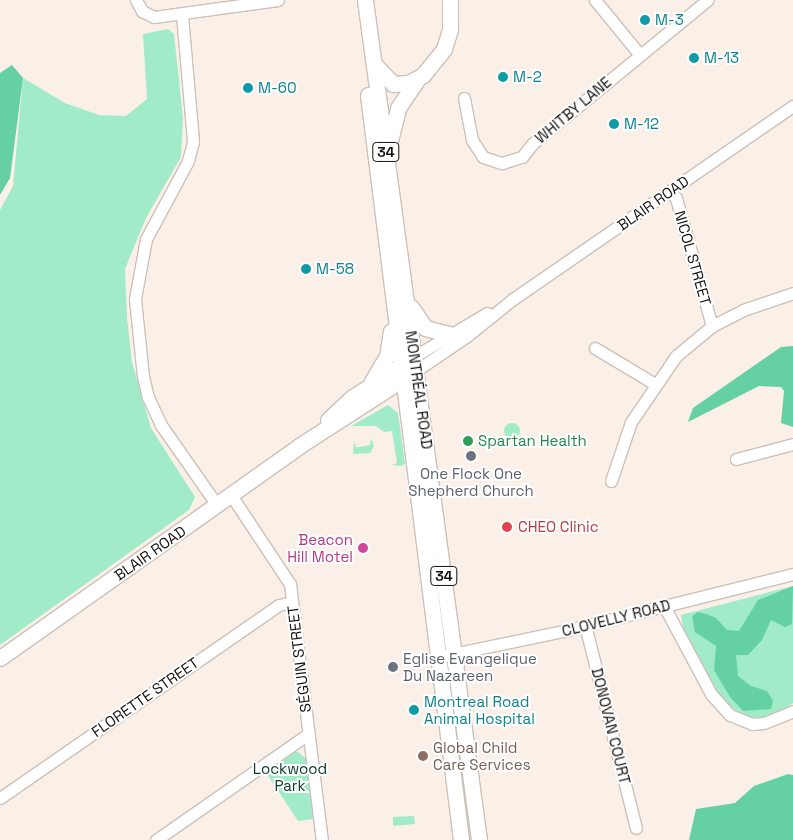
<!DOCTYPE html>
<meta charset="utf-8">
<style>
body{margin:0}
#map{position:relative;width:793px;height:840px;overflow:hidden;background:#faf0e7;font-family:"Space Grotesk",sans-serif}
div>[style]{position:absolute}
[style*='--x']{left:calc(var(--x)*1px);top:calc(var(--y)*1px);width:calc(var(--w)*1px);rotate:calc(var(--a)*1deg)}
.green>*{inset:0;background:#a1ebc8}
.round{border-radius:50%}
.forest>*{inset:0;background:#64d0a3}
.roads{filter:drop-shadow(1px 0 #cbc1b9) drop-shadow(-1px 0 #cbc1b9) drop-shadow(0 1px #cbc1b9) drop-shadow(0 -1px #cbc1b9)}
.minor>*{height:11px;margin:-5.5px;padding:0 5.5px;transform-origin:5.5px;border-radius:5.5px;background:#fff}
.major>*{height:15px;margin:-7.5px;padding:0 7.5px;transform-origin:7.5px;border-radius:7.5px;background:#fff}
.dots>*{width:14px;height:14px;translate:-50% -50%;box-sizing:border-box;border:2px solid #fff;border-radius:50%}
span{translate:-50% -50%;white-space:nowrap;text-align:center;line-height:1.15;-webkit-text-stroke:4px #fff;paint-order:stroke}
.shield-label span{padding:1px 4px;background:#fff;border:1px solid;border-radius:4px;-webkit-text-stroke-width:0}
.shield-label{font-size:14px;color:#15110e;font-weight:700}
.culture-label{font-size:15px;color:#0d838f}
.left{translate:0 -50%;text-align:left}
.street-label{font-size:15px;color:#15110e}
.leisure-label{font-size:15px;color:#27864d}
.worship-label{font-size:15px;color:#5b616d}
.health-label{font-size:15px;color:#be3a42}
.hotel-label{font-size:15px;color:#b23c85}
.right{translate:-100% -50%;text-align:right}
.education-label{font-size:15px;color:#785e54}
.park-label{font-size:15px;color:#083927}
</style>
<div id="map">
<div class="green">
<i style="clip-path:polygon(168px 29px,174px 34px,183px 118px,181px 157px,146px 218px,125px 269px,127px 318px,132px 362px,151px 428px,195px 497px,189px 510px,0 645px,0 210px,13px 186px,23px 78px,65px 103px,99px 115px,126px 116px,147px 99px,143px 34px)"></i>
<i style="clip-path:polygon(388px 405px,398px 413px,405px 464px,401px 466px,392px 465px,397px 463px,392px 431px,384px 432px,376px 426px,351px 426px)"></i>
<i class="round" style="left:504px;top:423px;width:16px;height:16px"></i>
<i style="clip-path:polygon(371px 438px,374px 446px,370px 453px,353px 454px,354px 441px,356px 447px,360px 447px,370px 445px)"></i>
<i style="clip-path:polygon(793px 586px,793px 703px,773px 717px,746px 717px,727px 704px,711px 682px,684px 632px,681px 615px)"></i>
<i style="clip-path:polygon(292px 752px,298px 752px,306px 759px,313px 819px,298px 821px,265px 771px)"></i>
<i style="clip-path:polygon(414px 816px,415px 824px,393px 826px,393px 817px)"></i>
</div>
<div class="forest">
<i style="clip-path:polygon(12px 65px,23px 78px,10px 178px,0 195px,0 73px)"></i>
<i style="clip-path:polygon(793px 346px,793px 427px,781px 423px,784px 391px,781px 387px,759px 386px,688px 422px,693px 408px,781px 347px)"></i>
<i style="clip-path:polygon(793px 586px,792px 624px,785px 627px,771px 620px,762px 640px,748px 655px,736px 655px,738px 676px,751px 686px,767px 691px,773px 701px,771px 709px,743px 711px,730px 697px,714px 670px,716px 646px,695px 632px,692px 616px,698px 612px,706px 614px,716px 618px,727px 630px,739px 631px,758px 600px)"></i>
<i style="clip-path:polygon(788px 774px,793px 775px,793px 840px,689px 840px,696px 809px,735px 803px,754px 786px)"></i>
</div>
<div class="roads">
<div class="minor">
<i style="--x:136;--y:0;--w:13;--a:61"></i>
<i style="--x:142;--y:11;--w:13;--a:27"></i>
<i style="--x:154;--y:17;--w:125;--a:-7.8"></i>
<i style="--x:595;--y:0;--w:71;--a:50.7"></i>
<i style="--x:182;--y:15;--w:127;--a:85"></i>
<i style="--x:193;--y:142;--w:20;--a:105"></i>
<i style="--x:188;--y:161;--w:89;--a:118.3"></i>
<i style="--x:146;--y:239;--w:61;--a:100.4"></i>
<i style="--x:135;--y:299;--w:77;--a:84.1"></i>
<i style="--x:143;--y:376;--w:22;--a:77"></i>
<i style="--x:148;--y:397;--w:31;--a:65"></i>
<i style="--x:161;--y:425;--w:98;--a:55"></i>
<i style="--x:464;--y:98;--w:43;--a:79.2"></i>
<i style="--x:472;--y:140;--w:20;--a:57"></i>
<i style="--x:483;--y:157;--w:20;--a:18"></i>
<i style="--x:502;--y:163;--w:21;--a:-17"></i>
<i style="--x:522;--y:157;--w:16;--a:-52"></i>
<i style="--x:532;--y:144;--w:227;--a:-39.4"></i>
<i style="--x:670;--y:191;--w:9;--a:49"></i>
<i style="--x:676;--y:198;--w:133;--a:74.3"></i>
<i style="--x:595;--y:348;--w:70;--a:31"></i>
<i style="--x:415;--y:356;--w:84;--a:-30.8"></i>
<i style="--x:417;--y:370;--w:60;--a:-34.2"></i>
<i style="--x:467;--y:336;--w:59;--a:-38.8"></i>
<i style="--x:513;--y:299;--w:340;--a:-34.6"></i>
<i style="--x:736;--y:459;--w:59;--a:-14.7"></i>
<i style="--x:611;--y:481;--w:62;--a:-71.3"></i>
<i style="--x:631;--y:422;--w:80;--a:-55.7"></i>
<i style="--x:676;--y:356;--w:47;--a:-39.8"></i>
<i style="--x:712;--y:326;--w:35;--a:-27"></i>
<i style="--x:743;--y:310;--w:53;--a:-18.8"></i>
<i style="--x:231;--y:495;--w:107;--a:56.5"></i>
<i style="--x:290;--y:584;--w:258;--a:82.9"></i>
<i style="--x:664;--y:606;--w:100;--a:61.9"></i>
<i style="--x:711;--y:694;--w:28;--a:48"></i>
<i style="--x:730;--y:715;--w:24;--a:22"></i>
<i style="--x:752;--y:724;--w:12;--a:-5"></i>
<i style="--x:764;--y:723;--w:31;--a:-22"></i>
<i style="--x:585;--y:625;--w:209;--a:75.9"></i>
<i style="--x:438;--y:657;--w:129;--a:-11.7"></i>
<i style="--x:564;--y:631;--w:236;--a:-14"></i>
<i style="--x:0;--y:798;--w:339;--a:-34.7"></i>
<i style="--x:279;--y:605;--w:13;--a:-13"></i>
<i style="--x:156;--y:840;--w:185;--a:-34.9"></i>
</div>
<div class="major">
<i style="--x:365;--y:0;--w:848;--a:82.27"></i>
<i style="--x:374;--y:64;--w:28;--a:46"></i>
<i style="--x:393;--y:84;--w:15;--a:-4"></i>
<i style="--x:408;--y:83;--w:17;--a:-28"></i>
<i style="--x:423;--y:75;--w:33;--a:-51"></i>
<i style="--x:444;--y:49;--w:21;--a:-73"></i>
<i style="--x:450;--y:29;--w:29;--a:-90"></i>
<i style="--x:368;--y:95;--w:751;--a:82.88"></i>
<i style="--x:390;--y:141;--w:34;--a:-76"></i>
<i style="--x:398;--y:108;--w:34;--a:-56"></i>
<i style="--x:411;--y:307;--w:25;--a:56"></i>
<i style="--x:425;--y:328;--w:25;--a:14"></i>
<i style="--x:372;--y:381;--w:29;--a:-59"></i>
<i style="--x:387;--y:356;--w:25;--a:-81"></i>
<i style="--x:328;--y:420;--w:34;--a:-43"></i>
<i style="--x:353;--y:397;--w:66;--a:-33.2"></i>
<i style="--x:0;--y:658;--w:367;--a:-35.3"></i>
<i style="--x:299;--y:446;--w:131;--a:-32.8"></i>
</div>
</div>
<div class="dots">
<i style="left:645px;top:20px;background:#0f9aa8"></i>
<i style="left:694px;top:58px;background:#0f9aa8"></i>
<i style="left:503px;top:77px;background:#0f9aa8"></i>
<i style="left:248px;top:88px;background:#0f9aa8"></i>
<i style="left:614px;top:124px;background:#0f9aa8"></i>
<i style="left:306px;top:269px;background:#0f9aa8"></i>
<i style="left:468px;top:441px;background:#2e9e5b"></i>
<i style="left:471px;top:456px;background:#6b7280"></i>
<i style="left:507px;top:527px;background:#e0444e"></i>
<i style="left:363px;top:548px;background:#d1479c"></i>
<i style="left:393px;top:667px;background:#6b7280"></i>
<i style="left:414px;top:710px;background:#0f9aa8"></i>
<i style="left:423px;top:756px;background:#8d6e63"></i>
</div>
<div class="shield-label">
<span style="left:386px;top:152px">34</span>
<span style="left:444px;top:576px">34</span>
</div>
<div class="culture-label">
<span class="left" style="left:655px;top:20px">M-3</span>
<span class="left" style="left:704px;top:58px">M-13</span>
<span class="left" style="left:513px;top:77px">M-2</span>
<span class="left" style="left:258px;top:88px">M-60</span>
<span class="left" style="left:624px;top:124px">M-12</span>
<span class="left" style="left:316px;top:269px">M-58</span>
<span class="left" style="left:424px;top:710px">Montreal Road<br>Animal Hospital</span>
</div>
<div class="street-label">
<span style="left:573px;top:110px;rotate:-40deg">WHITBY LANE</span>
<span style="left:653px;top:203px;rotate:-35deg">BLAIR ROAD</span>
<span style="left:693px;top:258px;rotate:74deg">NICOL STREET</span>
<span style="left:419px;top:390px;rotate:82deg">MONTRÉAL ROAD</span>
<span style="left:150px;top:553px;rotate:-35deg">BLAIR ROAD</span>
<span style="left:616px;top:618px;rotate:-14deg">CLOVELLY ROAD</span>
<span style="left:299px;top:659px;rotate:-97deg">SÉGUIN STREET</span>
<span style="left:145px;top:697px;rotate:-35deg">FLORETTE STREET</span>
<span style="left:611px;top:726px;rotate:76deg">DONOVAN COURT</span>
</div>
<div class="leisure-label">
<span class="left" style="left:478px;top:441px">Spartan Health</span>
</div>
<div class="worship-label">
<span style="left:471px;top:482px">One Flock One<br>Shepherd Church</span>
<span class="left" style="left:403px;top:667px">Eglise Evangelique<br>Du Nazareen</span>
</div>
<div class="health-label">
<span class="left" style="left:518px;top:527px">CHEO Clinic</span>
</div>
<div class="hotel-label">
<span class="right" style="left:353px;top:548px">Beacon<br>Hill Motel</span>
</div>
<div class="education-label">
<span class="left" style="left:433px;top:756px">Global Child<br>Care Services</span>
</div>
<div class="park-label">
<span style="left:290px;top:777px">Lockwood<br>Park</span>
</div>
</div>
